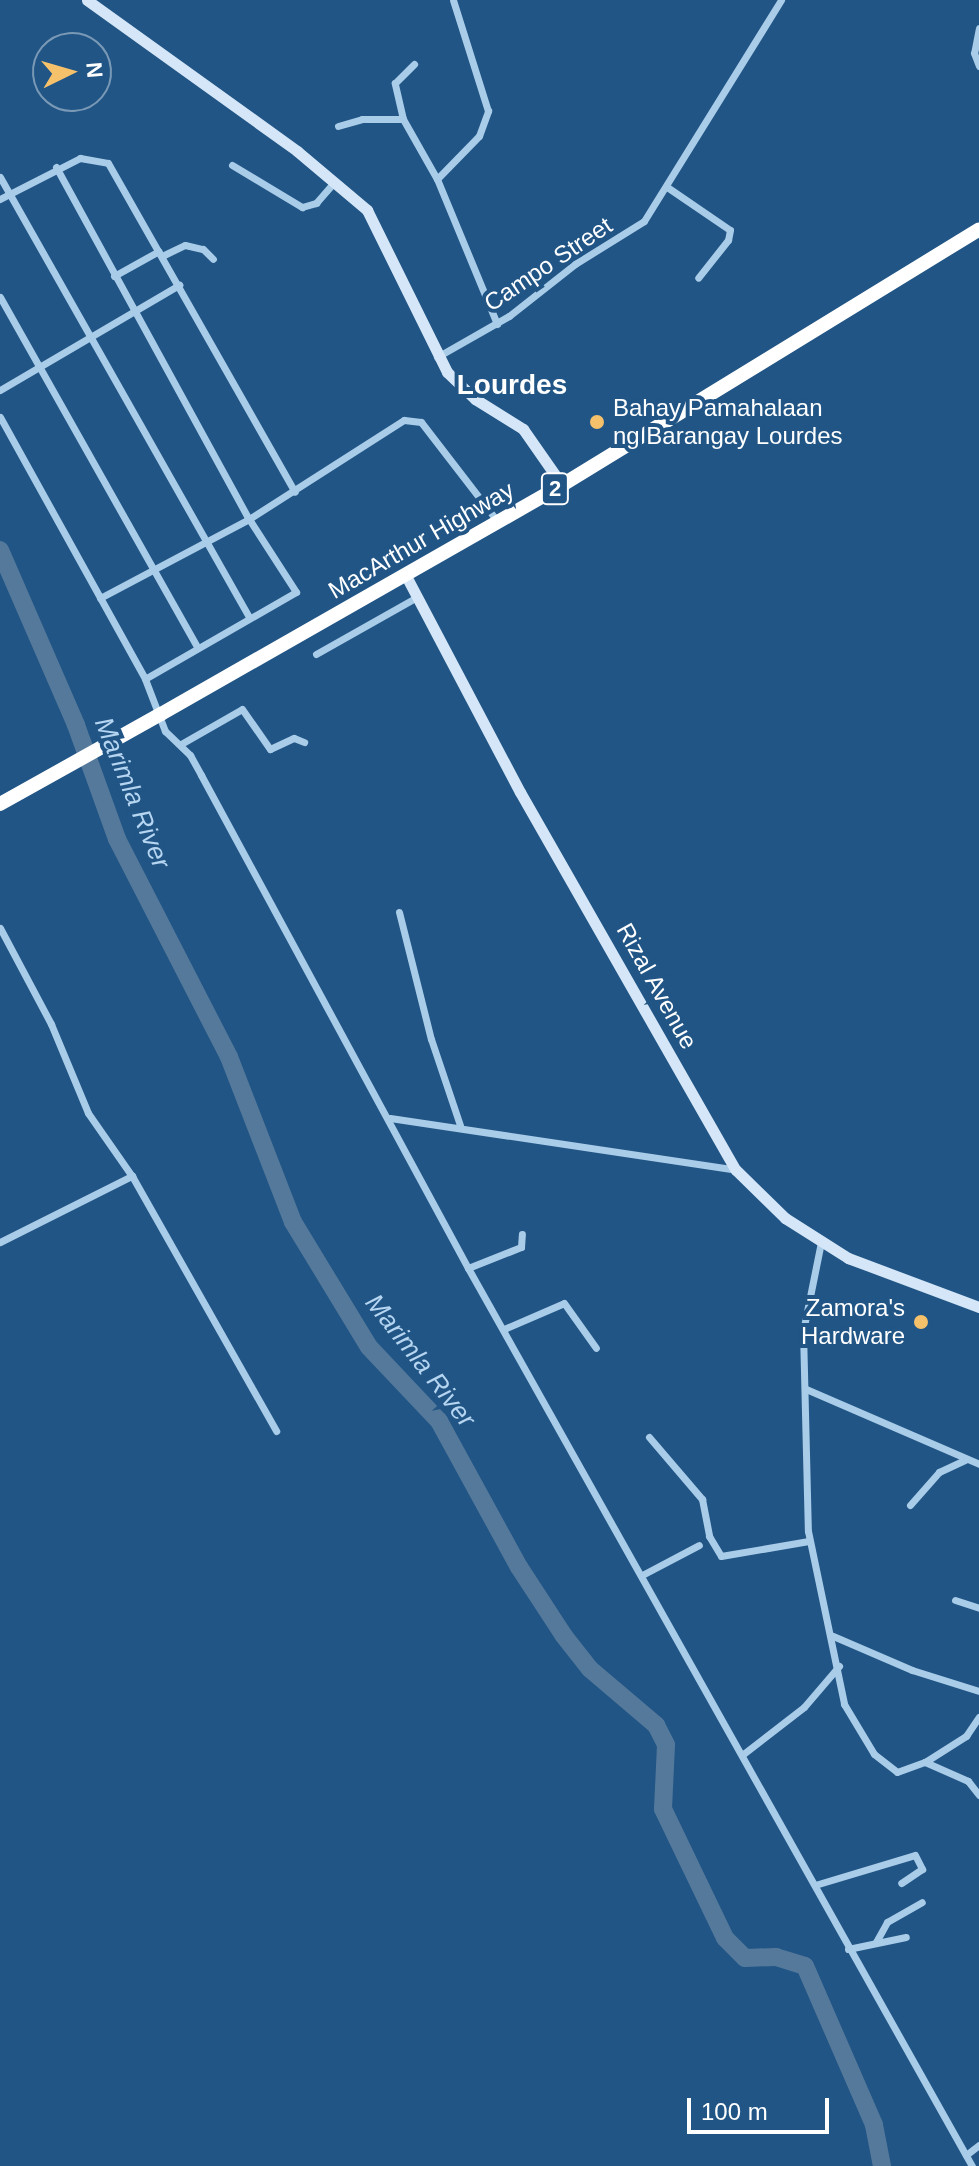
<!DOCTYPE html>
<style>
body{margin:0}
#map{position:relative;width:979px;height:2166px;overflow:hidden;background:#215585;font-family:Arial,sans-serif}
div>[style]{position:absolute}
[style*='--x']{left:calc(var(--x)*1px);top:calc(var(--y)*1px);width:calc(var(--w)*1px);rotate:calc(var(--a)*1deg)}
.river>*{height:18px;margin:-9px;padding:0 9px;transform-origin:9px;border-radius:9px;background:#55799b}
.street>*{height:7px;margin:-3.5px;padding:0 3.5px;transform-origin:3.5px;border-radius:3.5px;background:#a9cce9}
.secondary>*{height:11px;margin:-5.5px;padding:0 5.5px;transform-origin:5.5px;border-radius:5.5px;background:#d4e6f7}
.highway>*{height:14px;margin:-7px;padding:0 7px;transform-origin:7px;border-radius:7px;background:#fff}
.highway-bridge>*{height:14px;margin:-7px;padding:0 7px;transform-origin:7px;border-radius:7px;background:#fff}
.dots>*{width:22px;height:22px;translate:-50% -50%;box-sizing:border-box;border:4px solid #215585;border-radius:50%}
span{translate:-50% -50%;white-space:nowrap;text-align:center;line-height:1.15;-webkit-text-stroke:8px #215585;paint-order:stroke}
.shield-label span{padding:2px 6px;background:#215585;border:2px solid;border-radius:6px;-webkit-text-stroke-width:0}
.shield-label{font-size:22px;color:#fff;font-weight:700}
.street-label{font-size:24px;color:#fff}
.poi-label{font-size:24px;color:#fff}
.left{translate:0 -50%;text-align:left}
.right{translate:-100% -50%;text-align:right}
.water-label{font-size:26px;color:#b5d5f1;font-style:italic}
.quarter-label{font-size:28px;color:#fff;font-weight:700}
.north{position:absolute;left:32px;top:32px;width:80px;height:80px;box-sizing:border-box;background:#215585;border:2px solid #7a99b6;border-radius:50%;rotate:85deg;font-size:22px;font-weight:700;line-height:32px;text-align:center;color:#fff}
.north::after{content:'';display:block;margin:auto;width:28px;height:36px;background:#f6c16b;clip-path:polygon(50% 0,100% 100%,50% 72%,0 100%)}
.scale{position:absolute;left:687px;top:2098px;width:142px;height:36px;box-sizing:border-box;border:4px solid #fff;border-top:0;padding-left:10px;font-size:24px;line-height:28px;white-space:nowrap;color:#fff;-webkit-text-stroke:6px #215585;paint-order:stroke}
</style>
<div id="map">
<div class="river">
<i style="--x:0;--y:550;--w:191;--a:66.5"></i>
<i style="--x:76;--y:725;--w:121;--a:70.2"></i>
<i style="--x:117;--y:839;--w:245;--a:62.8"></i>
<i style="--x:229;--y:1057;--w:177;--a:68.8"></i>
<i style="--x:293;--y:1222;--w:146;--a:58.7"></i>
<i style="--x:369;--y:1347;--w:102;--a:46.6"></i>
<i style="--x:439;--y:1421;--w:166;--a:61.3"></i>
<i style="--x:519;--y:1567;--w:82;--a:56.9"></i>
<i style="--x:564;--y:1636;--w:42;--a:51.8"></i>
<i style="--x:590;--y:1669;--w:87;--a:40.3"></i>
<i style="--x:656;--y:1725;--w:22;--a:63"></i>
<i style="--x:666;--y:1745;--w:64;--a:92.7"></i>
<i style="--x:663;--y:1809;--w:143;--a:64.3"></i>
<i style="--x:725;--y:1938;--w:28;--a:45"></i>
<i style="--x:745;--y:1958;--w:31;--a:-2"></i>
<i style="--x:776;--y:1957;--w:30;--a:17"></i>
<i style="--x:805;--y:1966;--w:173;--a:66.5"></i>
<i style="--x:874;--y:2125;--w:42;--a:79"></i>
</div>
<div class="street">
<i style="--x:979;--y:28;--w:25;--a:101"></i>
<i style="--x:974;--y:53;--w:14;--a:69"></i>
<i style="--x:403;--y:119;--w:37;--a:-103"></i>
<i style="--x:395;--y:83;--w:27;--a:-45"></i>
<i style="--x:338;--y:126;--w:25;--a:-16"></i>
<i style="--x:362;--y:119;--w:41;--a:0"></i>
<i style="--x:403;--y:119;--w:69;--a:60.5"></i>
<i style="--x:437;--y:179;--w:157;--a:67.5"></i>
<i style="--x:232;--y:165;--w:82;--a:31"></i>
<i style="--x:302;--y:207;--w:15;--a:-16"></i>
<i style="--x:316;--y:203;--w:29;--a:-49"></i>
<i style="--x:56;--y:167;--w:401;--a:61.3"></i>
<i style="--x:249;--y:519;--w:87;--a:57.2"></i>
<i style="--x:296;--y:592;--w:174;--a:150.1"></i>
<i style="--x:0;--y:177;--w:506;--a:60.49"></i>
<i style="--x:437;--y:179;--w:60;--a:-45.7"></i>
<i style="--x:479;--y:136;--w:27;--a:-70"></i>
<i style="--x:488;--y:111;--w:116;--a:-107.5"></i>
<i style="--x:667;--y:187;--w:76;--a:34.3"></i>
<i style="--x:730;--y:230;--w:10;--a:101"></i>
<i style="--x:728;--y:240;--w:48;--a:128.3"></i>
<i style="--x:0;--y:199;--w:90;--a:-27.1"></i>
<i style="--x:80;--y:158;--w:28;--a:10"></i>
<i style="--x:108;--y:163;--w:378;--a:60.4"></i>
<i style="--x:162;--y:256;--w:25;--a:-26"></i>
<i style="--x:185;--y:245;--w:18;--a:13"></i>
<i style="--x:203;--y:249;--w:14;--a:45"></i>
<i style="--x:114;--y:276;--w:51;--a:-29.1"></i>
<i style="--x:0;--y:297;--w:402;--a:60.6"></i>
<i style="--x:437;--y:357;--w:83;--a:-29.7"></i>
<i style="--x:509;--y:316;--w:84;--a:-38.2"></i>
<i style="--x:575;--y:264;--w:81;--a:-31.9"></i>
<i style="--x:644;--y:221;--w:260;--a:-58.2"></i>
<i style="--x:0;--y:390;--w:208;--a:-30.4"></i>
<i style="--x:0;--y:417;--w:299;--a:61"></i>
<i style="--x:145;--y:679;--w:56;--a:69"></i>
<i style="--x:165;--y:731;--w:35;--a:44"></i>
<i style="--x:190;--y:755;--w:23;--a:61"></i>
<i style="--x:201;--y:775;--w:561;--a:61.56"></i>
<i style="--x:468;--y:1268;--w:1030;--a:60.7"></i>
<i style="--x:100;--y:598;--w:169;--a:-27.9"></i>
<i style="--x:249;--y:519;--w:184;--a:-32.6"></i>
<i style="--x:404;--y:420;--w:17;--a:7"></i>
<i style="--x:421;--y:422;--w:126;--a:52.4"></i>
<i style="--x:316;--y:654;--w:116;--a:-29.4"></i>
<i style="--x:181;--y:744;--w:70;--a:-29.8"></i>
<i style="--x:242;--y:709;--w:49;--a:55"></i>
<i style="--x:270;--y:749;--w:26;--a:-25"></i>
<i style="--x:294;--y:738;--w:11;--a:22"></i>
<i style="--x:399;--y:912;--w:131;--a:75.9"></i>
<i style="--x:431;--y:1039;--w:91;--a:71.4"></i>
<i style="--x:0;--y:928;--w:109;--a:62"></i>
<i style="--x:51;--y:1024;--w:96;--a:67.4"></i>
<i style="--x:88;--y:1113;--w:77;--a:55.1"></i>
<i style="--x:132;--y:1176;--w:293;--a:60.5"></i>
<i style="--x:390;--y:1118;--w:350;--a:8.5"></i>
<i style="--x:0;--y:1242;--w:148;--a:-26.6"></i>
<i style="--x:821;--y:1242;--w:91;--a:101.4"></i>
<i style="--x:803;--y:1331;--w:200;--a:88.6"></i>
<i style="--x:808;--y:1531;--w:177;--a:78.2"></i>
<i style="--x:844;--y:1704;--w:58;--a:59"></i>
<i style="--x:874;--y:1754;--w:29;--a:38"></i>
<i style="--x:897;--y:1772;--w:30;--a:-20"></i>
<i style="--x:925;--y:1762;--w:49;--a:-32.4"></i>
<i style="--x:966;--y:1736;--w:23;--a:-56"></i>
<i style="--x:468;--y:1268;--w:57;--a:-21.6"></i>
<i style="--x:521;--y:1247;--w:13;--a:-86"></i>
<i style="--x:504;--y:1329;--w:65;--a:-23.4"></i>
<i style="--x:564;--y:1303;--w:55;--a:54.6"></i>
<i style="--x:806;--y:1389;--w:189;--a:23.4"></i>
<i style="--x:649;--y:1437;--w:82;--a:49.5"></i>
<i style="--x:702;--y:1499;--w:38;--a:79"></i>
<i style="--x:709;--y:1536;--w:23;--a:59"></i>
<i style="--x:721;--y:1556;--w:89;--a:-9.7"></i>
<i style="--x:910;--y:1505;--w:44;--a:-48.7"></i>
<i style="--x:939;--y:1472;--w:29;--a:-25"></i>
<i style="--x:644;--y:1574;--w:62;--a:-27.8"></i>
<i style="--x:955;--y:1600;--w:25;--a:18"></i>
<i style="--x:833;--y:1636;--w:86;--a:23.3"></i>
<i style="--x:912;--y:1670;--w:70;--a:17.4"></i>
<i style="--x:742;--y:1755;--w:78;--a:-37.7"></i>
<i style="--x:804;--y:1707;--w:54;--a:-49.5"></i>
<i style="--x:925;--y:1762;--w:47;--a:23.8"></i>
<i style="--x:968;--y:1781;--w:18;--a:52"></i>
<i style="--x:815;--y:1885;--w:104;--a:-16.7"></i>
<i style="--x:915;--y:1855;--w:16;--a:63"></i>
<i style="--x:922;--y:1869;--w:25;--a:146"></i>
<i style="--x:876;--y:1942;--w:23;--a:-61"></i>
<i style="--x:887;--y:1922;--w:40;--a:-29.7"></i>
<i style="--x:848;--y:1949;--w:59;--a:-11.7"></i>
<i style="--x:966;--y:2155;--w:16;--a:-38"></i>
</div>
<div class="secondary">
<i style="--x:87;--y:0;--w:259;--a:35.7"></i>
<i style="--x:297;--y:151;--w:92;--a:40.1"></i>
<i style="--x:367;--y:210;--w:181;--a:63.7"></i>
<i style="--x:447;--y:372;--w:39;--a:44"></i>
<i style="--x:475;--y:399;--w:57;--a:32"></i>
<i style="--x:523;--y:429;--w:68;--a:55.1"></i>
<i style="--x:405;--y:574;--w:246;--a:62.2"></i>
<i style="--x:520;--y:792;--w:435;--a:60.3"></i>
<i style="--x:736;--y:1170;--w:69;--a:44.4"></i>
<i style="--x:785;--y:1218;--w:75;--a:32.4"></i>
<i style="--x:848;--y:1258;--w:140;--a:20.5"></i>
</div>
<div class="highway">
<i style="--x:161;--y:714;--w:462;--a:-29.7"></i>
<i style="--x:562;--y:485;--w:489;--a:-31.5"></i>
</div>
<div class="highway-bridge">
<i style="--x:0;--y:804;--w:184;--a:-29.2"></i>
</div>
<div class="dots">
<i style="left:597px;top:422px;background:#f6c16b"></i>
<i style="left:921px;top:1322px;background:#f6c16b"></i>
</div>
<div class="shield-label">
<span style="left:555px;top:489px">2</span>
</div>
<div class="street-label">
<span style="left:548px;top:264px;rotate:-34deg">Campo Street</span>
<span style="left:421px;top:540px;rotate:-30deg">MacArthur Highway</span>
<span style="left:657px;top:986px;rotate:61deg">Rizal Avenue</span>
</div>
<div class="poi-label">
<span class="left" style="left:613px;top:422px">Bahay Pamahalaan<br>ng Barangay Lourdes</span>
<span class="right" style="left:905px;top:1322px">Zamora's<br>Hardware</span>
</div>
<div class="water-label">
<span style="left:132px;top:793px;rotate:68deg">Marimla River</span>
<span style="left:420px;top:1361px;rotate:52deg">Marimla River</span>
</div>
<div class="quarter-label">
<span style="left:512px;top:385px">Lourdes</span>
</div>
<div class="north">N</div>
<div class="scale">100 m</div>
</div>
